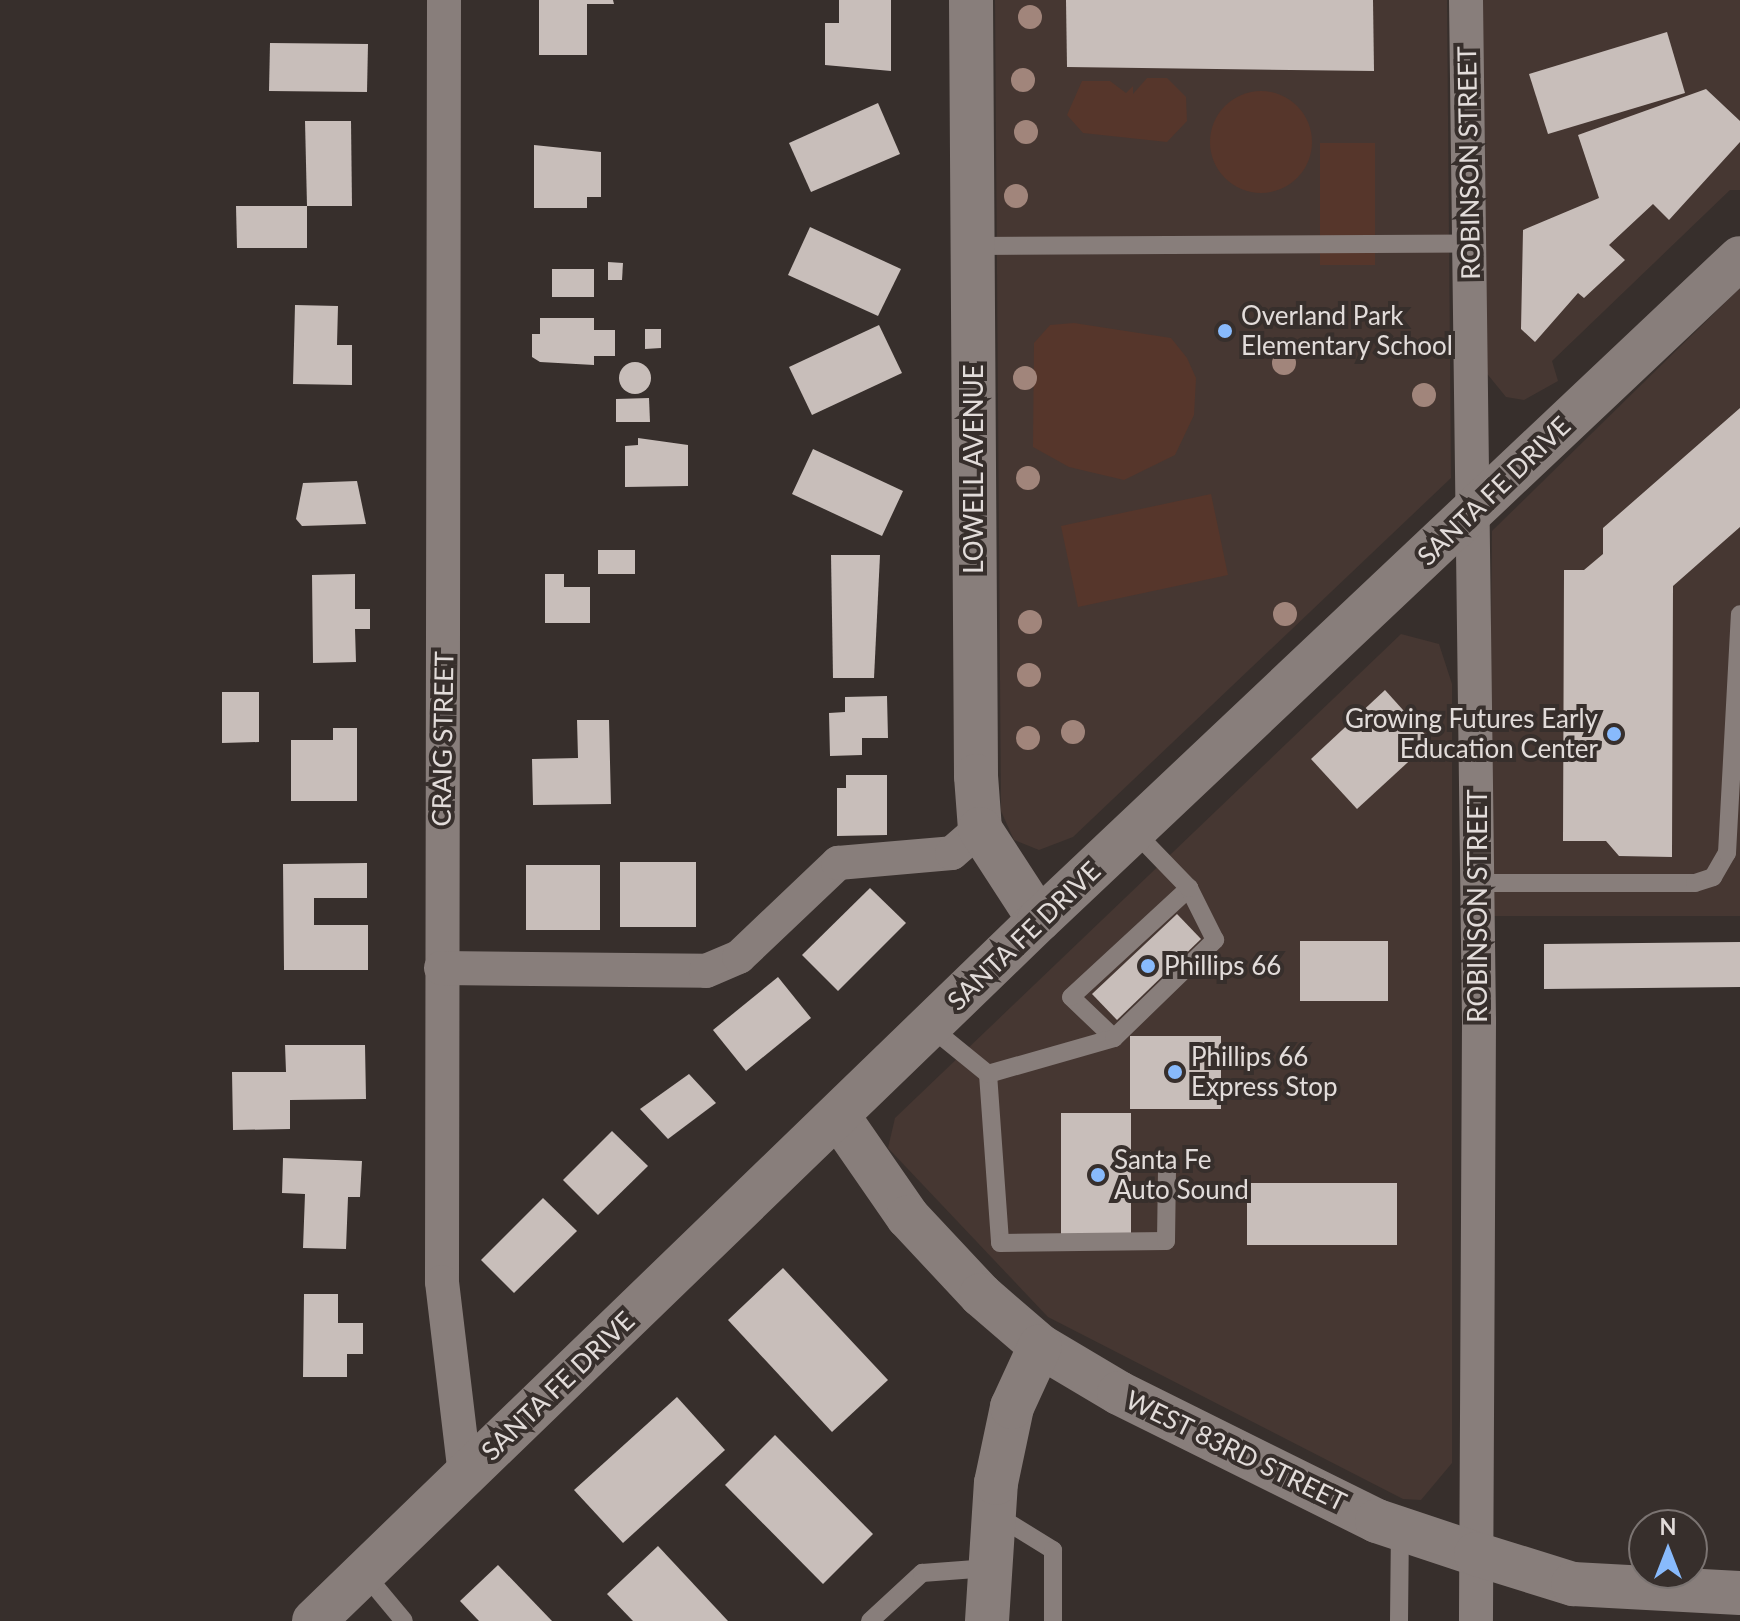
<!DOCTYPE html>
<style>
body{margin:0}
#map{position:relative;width:1740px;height:1621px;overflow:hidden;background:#372f2c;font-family:Lato,sans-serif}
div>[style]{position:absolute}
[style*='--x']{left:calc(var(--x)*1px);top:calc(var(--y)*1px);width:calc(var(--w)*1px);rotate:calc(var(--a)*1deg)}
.built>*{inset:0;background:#463732}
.green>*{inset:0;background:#56362b}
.round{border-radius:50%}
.building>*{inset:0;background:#c8beba}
.service>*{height:18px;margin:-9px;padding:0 9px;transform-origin:9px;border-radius:9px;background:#887e7b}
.minor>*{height:34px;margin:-17px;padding:0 17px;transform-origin:17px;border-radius:17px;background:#887e7b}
.tertiary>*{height:44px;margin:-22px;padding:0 22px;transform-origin:22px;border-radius:22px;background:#887e7b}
.secondary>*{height:44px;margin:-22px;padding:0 22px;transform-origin:22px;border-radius:22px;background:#887e7b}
.trees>*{width:24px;height:24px;margin:-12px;border-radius:50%;background:#a1857b}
.dots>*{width:22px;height:22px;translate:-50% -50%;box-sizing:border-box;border:4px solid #372f2c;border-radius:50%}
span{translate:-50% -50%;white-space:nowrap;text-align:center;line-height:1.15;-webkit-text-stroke:8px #372f2c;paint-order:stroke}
.street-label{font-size:26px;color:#e2dcda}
.poi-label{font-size:26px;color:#e2dcda}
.left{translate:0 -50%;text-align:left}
.right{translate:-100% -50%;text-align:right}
.north{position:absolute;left:1628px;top:1509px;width:80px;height:80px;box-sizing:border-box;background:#372f2c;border:2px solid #7b7472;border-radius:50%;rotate:0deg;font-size:22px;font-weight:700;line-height:32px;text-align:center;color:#e2dcda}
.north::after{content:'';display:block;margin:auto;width:28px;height:36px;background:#88bafc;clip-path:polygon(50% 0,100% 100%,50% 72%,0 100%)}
</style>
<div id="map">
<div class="built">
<i style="clip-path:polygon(995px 0,1447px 0,1451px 478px,1073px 837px,1039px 850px,1014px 840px,1001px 811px)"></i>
<i style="clip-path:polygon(1481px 0,1740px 0,1740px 190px,1730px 190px,1552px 361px,1558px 381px,1524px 400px,1506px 397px,1484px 370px)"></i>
<i style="clip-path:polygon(1740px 288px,1740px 916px,1488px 916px,1492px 531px)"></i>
<i style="clip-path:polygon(1401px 634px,1439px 644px,1452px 684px,1452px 1463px,1421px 1500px,1403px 1499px,1048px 1317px,888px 1148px,895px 1118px)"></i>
</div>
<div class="green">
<i style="clip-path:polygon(1147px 78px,1167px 78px,1186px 97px,1187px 121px,1167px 142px,1083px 133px,1067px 115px,1082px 81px,1110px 81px,1126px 93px,1133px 86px,1133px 94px)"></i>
<i class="round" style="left:1210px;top:91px;width:102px;height:102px"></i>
<i style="clip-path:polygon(1320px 143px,1375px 143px,1375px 265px,1320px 265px)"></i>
<i style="clip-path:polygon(1074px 323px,1171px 338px,1187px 358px,1196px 378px,1194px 415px,1175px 455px,1124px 480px,1069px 467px,1033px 447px,1034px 343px,1050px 325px)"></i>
<i style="clip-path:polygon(1211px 494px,1228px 575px,1078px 607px,1061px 526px)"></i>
</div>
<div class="building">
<i style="clip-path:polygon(539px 0,613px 0,614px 4px,587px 4px,587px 55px,539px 55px)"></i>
<i style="clip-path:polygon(839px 0,891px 0,891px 71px,825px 65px,825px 23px,839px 23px)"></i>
<i style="clip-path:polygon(1066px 0,1373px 0,1374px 71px,1067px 67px)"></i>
<i style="clip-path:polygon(1667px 32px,1685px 93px,1548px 134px,1529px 74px)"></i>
<i style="clip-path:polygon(270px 43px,368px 44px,367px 92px,269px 91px)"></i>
<i style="clip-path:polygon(1706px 89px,1740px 121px,1740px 142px,1669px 220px,1653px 204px,1609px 245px,1625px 260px,1584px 298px,1578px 293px,1535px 342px,1521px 329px,1523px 230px,1599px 198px,1578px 135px)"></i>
<i style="clip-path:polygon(878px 103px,900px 154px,811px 192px,789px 143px)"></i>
<i style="clip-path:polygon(305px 121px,351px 121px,352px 206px,307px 206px)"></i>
<i style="clip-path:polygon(534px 145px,601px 152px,601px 197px,587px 197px,587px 208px,534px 208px)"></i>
<i style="clip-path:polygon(236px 206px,307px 206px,307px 248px,237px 248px)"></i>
<i style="clip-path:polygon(810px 227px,901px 269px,878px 316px,788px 275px)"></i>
<i style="clip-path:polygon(608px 262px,623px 263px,622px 280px,608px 280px)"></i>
<i style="clip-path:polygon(552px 269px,594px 269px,594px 297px,552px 297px)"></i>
<i style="clip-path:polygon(295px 305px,338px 306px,337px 345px,352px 345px,352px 385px,293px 384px)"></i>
<i style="clip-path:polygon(540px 318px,594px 318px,594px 330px,615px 330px,615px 356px,594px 356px,594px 365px,540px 362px,532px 357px,532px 334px,540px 334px)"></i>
<i style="clip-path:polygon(879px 325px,902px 373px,812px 415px,789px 367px)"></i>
<i style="clip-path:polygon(645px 329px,661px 329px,661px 348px,645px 349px)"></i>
<i class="round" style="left:619px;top:362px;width:32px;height:32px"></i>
<i style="clip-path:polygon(649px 398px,650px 422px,616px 422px,616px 399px)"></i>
<i style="clip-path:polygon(1740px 408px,1740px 527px,1673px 586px,1672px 857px,1619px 856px,1606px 841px,1563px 841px,1564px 570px,1584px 570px,1603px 554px,1603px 528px)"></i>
<i style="clip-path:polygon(638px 438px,688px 445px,688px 486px,625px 487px,625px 446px,638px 445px)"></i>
<i style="clip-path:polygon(813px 449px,903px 491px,882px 536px,792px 494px)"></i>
<i style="clip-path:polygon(357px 481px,366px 524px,302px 526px,296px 519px,303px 483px)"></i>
<i style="clip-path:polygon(598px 550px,635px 550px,635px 574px,598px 574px)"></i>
<i style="clip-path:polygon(831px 555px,880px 555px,874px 678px,833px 678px)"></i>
<i style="clip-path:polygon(355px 574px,355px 609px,370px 609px,370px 629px,355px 629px,356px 662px,313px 663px,312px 575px)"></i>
<i style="clip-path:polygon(545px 574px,564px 574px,564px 587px,590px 587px,590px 623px,545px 623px)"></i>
<i style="clip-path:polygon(1385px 690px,1431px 741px,1357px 809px,1311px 759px)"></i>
<i style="clip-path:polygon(222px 692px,259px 692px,259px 742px,222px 743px)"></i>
<i style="clip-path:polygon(887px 696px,888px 738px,862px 738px,862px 755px,830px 756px,829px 713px,845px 712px,845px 697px)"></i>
<i style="clip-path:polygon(577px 720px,609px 720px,611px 804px,533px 805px,532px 759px,578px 758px)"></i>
<i style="clip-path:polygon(333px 728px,357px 728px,357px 801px,291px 801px,291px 740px,333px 740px)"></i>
<i style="clip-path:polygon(846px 775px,887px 775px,887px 835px,837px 836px,837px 788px,846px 788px)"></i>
<i style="clip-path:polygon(620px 862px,696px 862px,696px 927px,620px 927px)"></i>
<i style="clip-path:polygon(367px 863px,367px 898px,314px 898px,314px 925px,368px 925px,368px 970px,284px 970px,283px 864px)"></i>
<i style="clip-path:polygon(526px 865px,600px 865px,600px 930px,526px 930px)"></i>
<i style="clip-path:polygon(870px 888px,906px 923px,838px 991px,802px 955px)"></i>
<i style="clip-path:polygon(1177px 914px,1201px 939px,1117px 1020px,1092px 994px)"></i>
<i style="clip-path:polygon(1300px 941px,1388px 941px,1388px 1001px,1300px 1001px)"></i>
<i style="clip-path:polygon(1740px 942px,1740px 987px,1544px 989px,1544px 944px)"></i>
<i style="clip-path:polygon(778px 977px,811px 1018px,746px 1071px,713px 1030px)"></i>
<i style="clip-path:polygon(1130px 1036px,1221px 1036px,1221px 1109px,1130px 1109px)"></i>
<i style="clip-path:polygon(285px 1045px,365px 1045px,366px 1099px,290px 1100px,290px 1129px,233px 1130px,232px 1072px,286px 1072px)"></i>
<i style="clip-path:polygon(689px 1074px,716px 1103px,668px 1139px,640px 1109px)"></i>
<i style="clip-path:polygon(1061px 1113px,1131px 1113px,1131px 1235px,1061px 1235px)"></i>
<i style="clip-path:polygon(612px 1131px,648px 1166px,598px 1215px,563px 1180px)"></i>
<i style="clip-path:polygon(283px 1158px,362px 1161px,360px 1197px,348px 1197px,346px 1249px,303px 1248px,305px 1194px,282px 1193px)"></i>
<i style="clip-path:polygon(1247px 1183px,1397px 1183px,1397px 1245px,1247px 1245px)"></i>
<i style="clip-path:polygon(543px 1198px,577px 1231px,514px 1293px,481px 1260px)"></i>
<i style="clip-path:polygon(783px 1268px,888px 1380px,832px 1432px,728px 1320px)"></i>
<i style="clip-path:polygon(304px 1294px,338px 1294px,338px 1323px,363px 1323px,363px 1354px,347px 1354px,347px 1377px,303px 1377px)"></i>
<i style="clip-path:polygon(677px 1397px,725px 1450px,623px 1543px,574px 1490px)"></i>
<i style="clip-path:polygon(775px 1435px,873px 1534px,823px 1584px,725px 1485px)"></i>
<i style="clip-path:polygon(658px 1546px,728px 1621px,633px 1621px,607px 1594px)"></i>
<i style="clip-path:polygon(498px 1565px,552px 1621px,479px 1621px,460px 1601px)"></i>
</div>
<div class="service">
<i style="--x:973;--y:246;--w:498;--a:-0.3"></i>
<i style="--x:1478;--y:883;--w:217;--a:0"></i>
<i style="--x:1695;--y:883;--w:19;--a:-18"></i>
<i style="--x:1713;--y:877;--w:28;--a:-60"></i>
<i style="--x:1727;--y:853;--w:239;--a:-86.9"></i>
<i style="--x:929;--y:1026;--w:76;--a:39.1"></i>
<i style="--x:988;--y:1074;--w:169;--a:85.9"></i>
<i style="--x:1000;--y:1243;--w:166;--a:-0.7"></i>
<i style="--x:1166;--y:1241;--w:76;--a:-89.2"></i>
<i style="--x:1114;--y:1038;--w:59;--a:-136.4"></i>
<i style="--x:1071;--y:997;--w:161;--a:-42.7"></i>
<i style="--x:988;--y:1074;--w:131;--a:-15.9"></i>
<i style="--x:1114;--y:1038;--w:141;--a:-44.1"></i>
<i style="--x:1215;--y:940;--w:58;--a:-116.6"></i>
<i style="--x:1189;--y:888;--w:79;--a:-134"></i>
<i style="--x:996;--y:1515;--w:67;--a:31.6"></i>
<i style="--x:1053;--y:1550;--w:71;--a:90"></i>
<i style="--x:364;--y:1573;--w:62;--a:50.2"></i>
<i style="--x:870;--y:1621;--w:71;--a:-42.7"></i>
<i style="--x:922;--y:1573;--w:67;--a:-4.3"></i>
<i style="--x:1399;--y:1621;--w:92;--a:-89.4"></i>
</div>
<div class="minor">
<i style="--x:444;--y:0;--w:1282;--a:90.09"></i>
<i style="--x:442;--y:1282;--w:195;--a:83.2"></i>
<i style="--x:1466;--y:0;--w:1021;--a:89.27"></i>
<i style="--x:1479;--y:1021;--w:600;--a:90.29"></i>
<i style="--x:441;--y:968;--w:265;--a:0.6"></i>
<i style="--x:706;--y:971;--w:36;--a:-23"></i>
<i style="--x:739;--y:957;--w:137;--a:-43.5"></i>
<i style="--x:838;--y:863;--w:114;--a:-5"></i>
<i style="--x:952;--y:853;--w:37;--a:-41"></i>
</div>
<div class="tertiary">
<i style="--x:971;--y:0;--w:776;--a:89.63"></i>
<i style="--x:976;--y:776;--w:53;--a:85.7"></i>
<i style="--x:980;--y:829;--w:108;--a:57"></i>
<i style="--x:838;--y:1116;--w:123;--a:55.3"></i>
<i style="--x:908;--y:1217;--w:107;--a:46.9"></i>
<i style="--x:981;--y:1295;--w:78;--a:40.8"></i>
<i style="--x:1040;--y:1346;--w:92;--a:30.7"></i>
<i style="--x:1119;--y:1393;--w:288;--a:26.4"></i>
<i style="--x:1377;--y:1521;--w:104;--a:18.4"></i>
<i style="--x:1476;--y:1554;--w:102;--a:17.2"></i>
<i style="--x:1573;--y:1584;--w:167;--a:3.1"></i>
<i style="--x:987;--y:1621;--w:138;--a:-86.3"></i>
<i style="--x:996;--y:1483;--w:78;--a:-78.1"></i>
<i style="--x:1012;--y:1407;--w:67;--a:-65.3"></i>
</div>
<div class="secondary">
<i style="--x:314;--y:1621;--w:1008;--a:-44.04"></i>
<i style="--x:1039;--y:920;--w:964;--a:-43.36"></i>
</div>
<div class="trees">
<i style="left:1030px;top:17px"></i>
<i style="left:1023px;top:80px"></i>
<i style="left:1026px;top:132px"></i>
<i style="left:1016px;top:196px"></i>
<i style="left:1284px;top:363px"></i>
<i style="left:1025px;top:378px"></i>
<i style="left:1424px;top:395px"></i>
<i style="left:1028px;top:478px"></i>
<i style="left:1285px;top:614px"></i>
<i style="left:1030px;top:622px"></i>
<i style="left:1029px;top:675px"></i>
<i style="left:1073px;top:732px"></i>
<i style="left:1028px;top:738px"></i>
</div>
<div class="dots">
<i style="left:1225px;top:331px;background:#88bafc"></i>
<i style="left:1614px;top:734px;background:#88bafc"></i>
<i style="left:1148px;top:966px;background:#88bafc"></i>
<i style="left:1175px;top:1072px;background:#88bafc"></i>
<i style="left:1098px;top:1175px;background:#88bafc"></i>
</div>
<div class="street-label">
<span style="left:1469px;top:163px;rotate:-91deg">ROBINSON STREET</span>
<span style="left:974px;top:469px;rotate:-90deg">LOWELL AVENUE</span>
<span style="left:1494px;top:491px;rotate:-44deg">SANTA FE DRIVE</span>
<span style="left:443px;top:739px;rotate:-89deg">CRAIG STREET</span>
<span style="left:1478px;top:906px;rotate:-90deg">ROBINSON STREET</span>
<span style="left:1024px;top:936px;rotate:-44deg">SANTA FE DRIVE</span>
<span style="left:558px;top:1386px;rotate:-44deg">SANTA FE DRIVE</span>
<span style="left:1236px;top:1451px;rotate:26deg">WEST 83RD STREET</span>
</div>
<div class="poi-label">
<span class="left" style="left:1241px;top:331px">Overland Park<br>Elementary School</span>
<span class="right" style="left:1598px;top:734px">Growing Futures Early<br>Education Center</span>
<span class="left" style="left:1164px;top:966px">Phillips 66</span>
<span class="left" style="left:1191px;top:1072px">Phillips 66<br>Express Stop</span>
<span class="left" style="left:1114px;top:1175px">Santa Fe<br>Auto Sound</span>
</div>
<div class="north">N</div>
</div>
